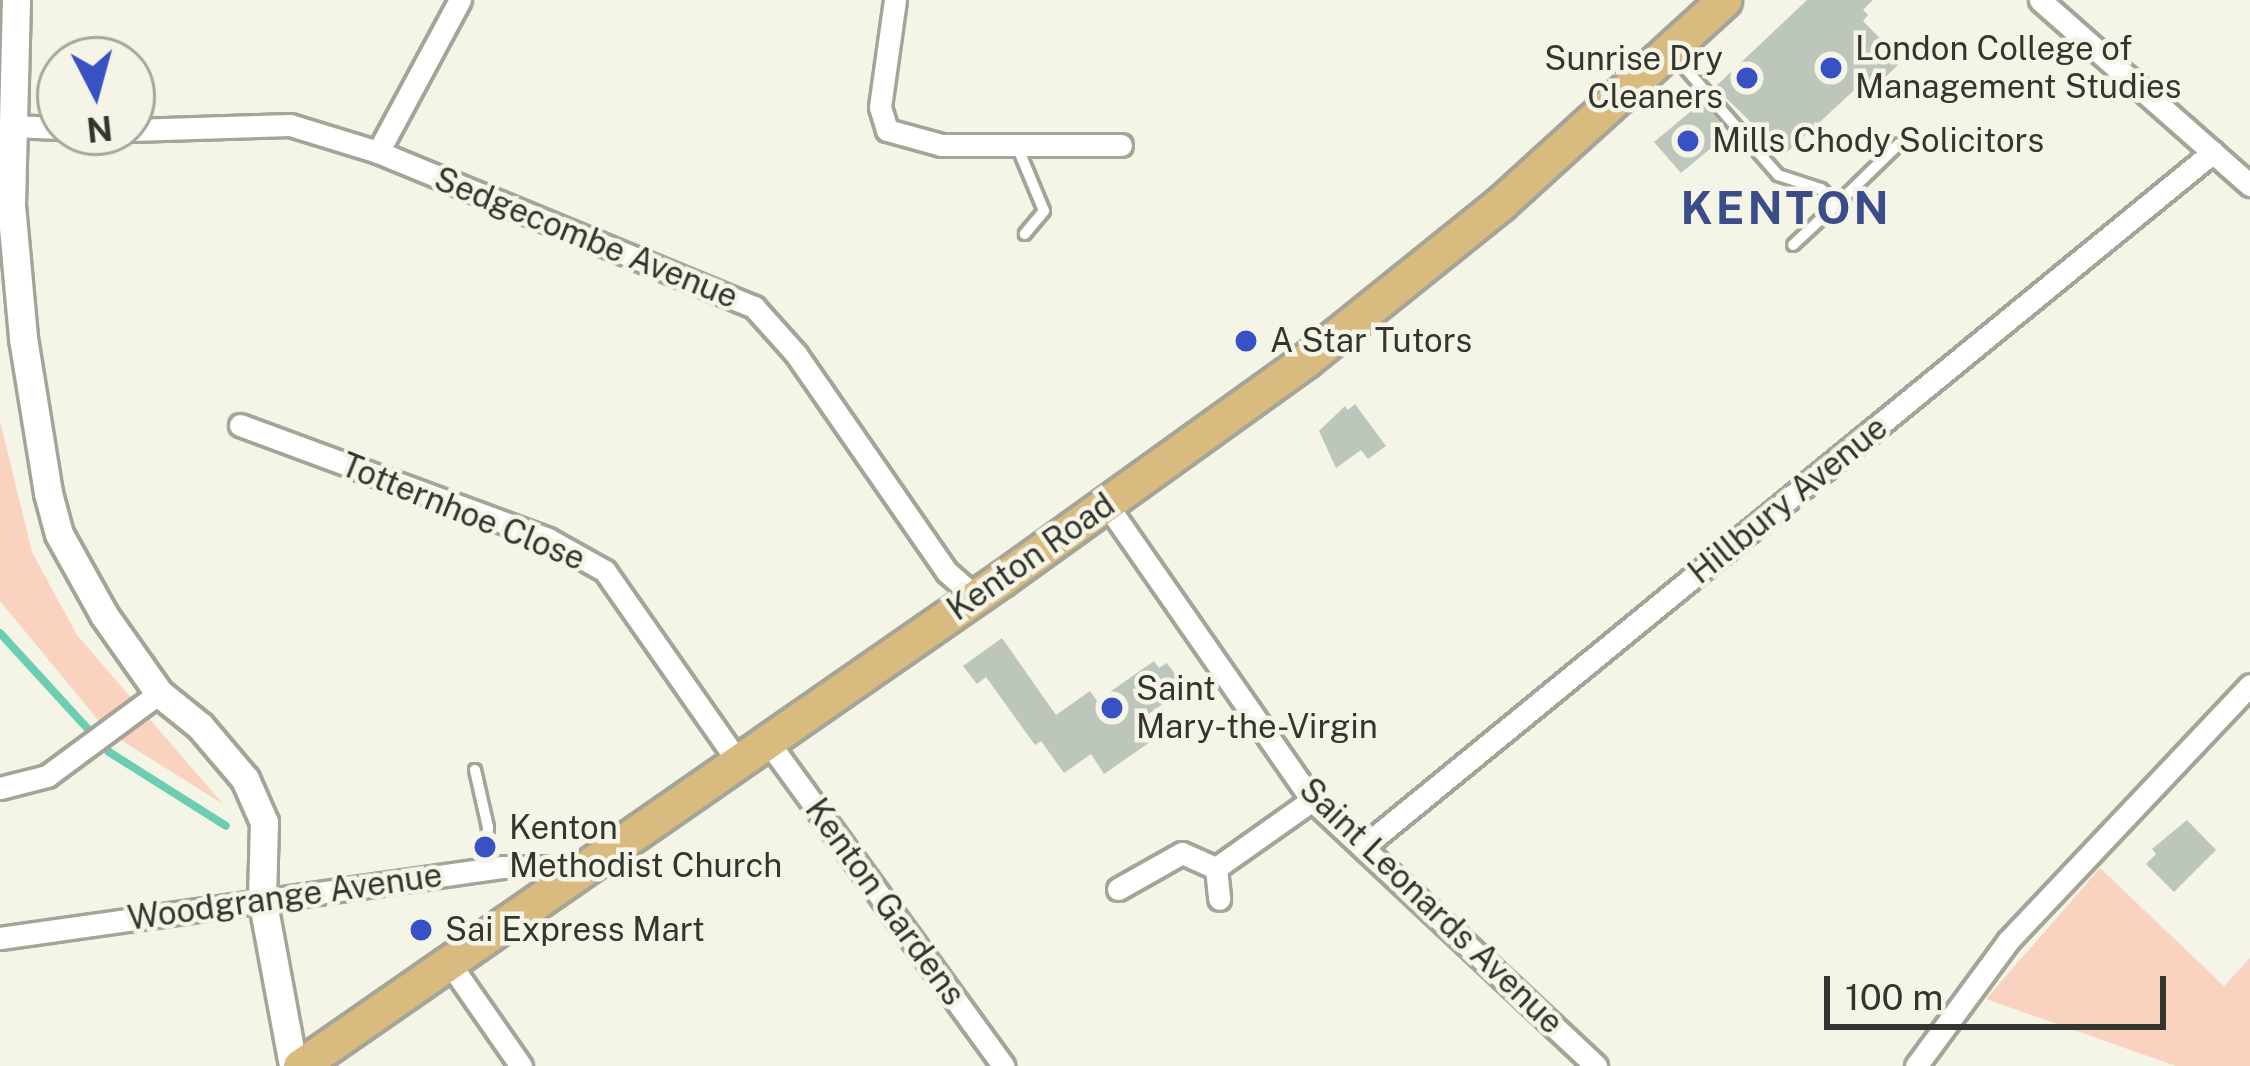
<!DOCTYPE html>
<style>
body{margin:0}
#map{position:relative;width:2250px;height:1066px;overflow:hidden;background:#f4f5e7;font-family:"Public Sans",sans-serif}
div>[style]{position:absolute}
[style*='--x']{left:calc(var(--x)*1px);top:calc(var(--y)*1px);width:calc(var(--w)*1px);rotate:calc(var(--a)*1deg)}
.green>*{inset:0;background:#fad3c0}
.stream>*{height:8px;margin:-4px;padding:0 4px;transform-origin:4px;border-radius:4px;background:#6ccdb3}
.building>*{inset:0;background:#bcc6bb}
.roads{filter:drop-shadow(3px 0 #a4a597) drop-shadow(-3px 0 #a4a597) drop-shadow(0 3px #a4a597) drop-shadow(0 -3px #a4a597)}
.service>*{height:10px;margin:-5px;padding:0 5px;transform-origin:5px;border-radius:5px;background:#fff}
.minor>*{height:21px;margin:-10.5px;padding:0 10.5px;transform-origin:10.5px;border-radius:10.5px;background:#fff}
.tertiary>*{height:27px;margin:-13.5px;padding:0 13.5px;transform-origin:13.5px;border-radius:13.5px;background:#fff}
.primary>*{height:33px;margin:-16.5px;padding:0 16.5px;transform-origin:16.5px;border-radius:16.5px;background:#dabb7f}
.dots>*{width:33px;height:33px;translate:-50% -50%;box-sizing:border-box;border:6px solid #f4f5e7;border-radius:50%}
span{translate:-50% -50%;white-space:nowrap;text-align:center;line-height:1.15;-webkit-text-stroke:9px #f4f5e7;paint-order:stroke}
.poi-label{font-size:33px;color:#34352f}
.left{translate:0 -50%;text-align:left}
.right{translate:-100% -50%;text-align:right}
.street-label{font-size:33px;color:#34352f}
.district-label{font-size:45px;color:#3b4d88;font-weight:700;letter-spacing:3px}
.north{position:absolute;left:36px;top:36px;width:120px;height:120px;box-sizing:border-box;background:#f4f5e7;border:3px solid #a7a89d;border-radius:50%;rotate:174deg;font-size:33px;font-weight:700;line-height:48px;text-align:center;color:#34352f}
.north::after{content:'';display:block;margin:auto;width:42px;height:54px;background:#3851c3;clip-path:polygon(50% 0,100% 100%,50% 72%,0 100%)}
.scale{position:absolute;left:1824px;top:976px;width:342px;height:54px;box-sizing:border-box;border:6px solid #34352f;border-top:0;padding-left:15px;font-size:36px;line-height:42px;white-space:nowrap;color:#34352f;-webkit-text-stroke:9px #f4f5e7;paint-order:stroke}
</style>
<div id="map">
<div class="green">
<i style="clip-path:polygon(0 421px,32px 552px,77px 635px,223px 804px,108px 732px,0 601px)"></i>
<i style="clip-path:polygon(2100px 868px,2224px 986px,2250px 958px,2250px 1066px,2176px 1066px,1986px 999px)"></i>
</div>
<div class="stream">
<i style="--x:0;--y:633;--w:161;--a:47.5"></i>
<i style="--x:109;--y:752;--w:138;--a:32.3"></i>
</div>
<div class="building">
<i style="clip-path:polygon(1807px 0,1873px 0,1863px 10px,1868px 15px,1863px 21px,1902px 61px,1871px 91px,1863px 82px,1784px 155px,1715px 87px)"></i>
<i style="clip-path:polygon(1702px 102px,1721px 124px,1715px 130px,1722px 139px,1681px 173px,1654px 142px)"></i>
<i style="clip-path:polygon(1355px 404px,1386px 446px,1368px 459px,1361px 450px,1336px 468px,1319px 431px,1345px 406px,1348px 410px)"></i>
<i style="clip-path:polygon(1002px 638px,1056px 715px,1090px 691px,1097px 701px,1154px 661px,1159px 668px,1167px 663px,1185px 688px,1139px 721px,1153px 740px,1104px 774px,1091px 754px,1064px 773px,1041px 741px,1035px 745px,986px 677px,977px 684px,963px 666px)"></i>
<i style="clip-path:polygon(2187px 820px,2216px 850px,2174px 892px,2146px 864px,2156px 854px,2152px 849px)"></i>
</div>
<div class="roads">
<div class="service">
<i style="--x:1672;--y:53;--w:162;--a:49"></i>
<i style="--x:1778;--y:175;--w:45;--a:18"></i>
<i style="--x:1821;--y:189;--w:22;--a:43"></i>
<i style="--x:1837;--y:204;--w:60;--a:137"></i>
<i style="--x:1017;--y:146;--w:70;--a:67.4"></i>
<i style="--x:1044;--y:211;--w:30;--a:130"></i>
<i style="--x:1837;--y:204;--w:86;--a:-44.1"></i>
<i style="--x:475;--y:770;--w:58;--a:77.2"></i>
<i style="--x:488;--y:827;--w:42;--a:92.7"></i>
</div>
<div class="minor">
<i style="--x:895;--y:0;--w:108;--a:98"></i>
<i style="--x:880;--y:107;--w:24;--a:73"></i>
<i style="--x:887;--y:130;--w:56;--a:15.5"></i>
<i style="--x:941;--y:145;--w:180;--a:0"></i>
<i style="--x:2040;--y:0;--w:280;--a:41.4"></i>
<i style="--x:11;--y:126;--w:49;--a:2.3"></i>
<i style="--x:132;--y:130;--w:158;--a:-1.8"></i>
<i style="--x:290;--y:125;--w:92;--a:17.1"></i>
<i style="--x:378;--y:152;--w:407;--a:22.4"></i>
<i style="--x:754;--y:307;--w:63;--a:48.2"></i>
<i style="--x:796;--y:354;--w:265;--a:55.3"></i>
<i style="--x:947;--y:572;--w:37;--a:41"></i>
<i style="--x:378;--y:152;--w:173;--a:-61.7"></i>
<i style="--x:240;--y:425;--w:328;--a:20.3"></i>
<i style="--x:548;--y:539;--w:65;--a:29.3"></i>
<i style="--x:605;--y:571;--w:231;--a:55.1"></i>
<i style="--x:1107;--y:505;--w:359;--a:55.2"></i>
<i style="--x:1312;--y:800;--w:389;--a:43.1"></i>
<i style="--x:766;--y:739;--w:404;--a:54"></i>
<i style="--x:0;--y:788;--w:49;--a:-14.3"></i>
<i style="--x:47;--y:776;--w:139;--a:-36.5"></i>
<i style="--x:1363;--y:847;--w:1098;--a:-39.27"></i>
<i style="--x:1216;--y:868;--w:118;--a:-35.3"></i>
<i style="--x:1118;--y:889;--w:73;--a:-29.4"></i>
<i style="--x:1182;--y:853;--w:37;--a:24"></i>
<i style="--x:1216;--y:868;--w:31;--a:84"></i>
<i style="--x:0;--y:938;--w:507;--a:-8.05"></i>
<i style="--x:502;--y:867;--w:40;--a:0"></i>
<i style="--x:542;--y:867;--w:28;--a:23"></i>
<i style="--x:448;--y:961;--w:128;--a:55.2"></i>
<i style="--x:1916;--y:1066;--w:155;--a:-53.6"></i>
<i style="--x:2008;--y:941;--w:352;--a:-46.6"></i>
</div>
<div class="tertiary">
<i style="--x:16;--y:0;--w:205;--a:91.4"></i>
<i style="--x:11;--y:205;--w:134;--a:84.8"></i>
<i style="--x:23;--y:338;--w:157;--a:80.8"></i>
<i style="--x:48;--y:493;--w:42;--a:75"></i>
<i style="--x:59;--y:534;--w:93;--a:60.9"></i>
<i style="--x:104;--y:615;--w:95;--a:54.8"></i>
<i style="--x:159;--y:693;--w:53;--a:38.8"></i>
<i style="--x:200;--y:726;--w:70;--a:49.7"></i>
<i style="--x:245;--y:779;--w:47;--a:66.2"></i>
<i style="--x:264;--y:822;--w:76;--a:91.5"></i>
<i style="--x:262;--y:898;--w:171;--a:79.5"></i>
</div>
<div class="primary">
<i style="--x:300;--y:1066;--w:856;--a:-34.77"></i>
<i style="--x:1003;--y:578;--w:373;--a:-35.7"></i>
<i style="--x:1306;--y:360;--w:249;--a:-38.8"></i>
<i style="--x:1500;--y:204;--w:303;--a:-42.3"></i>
</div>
</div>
<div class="dots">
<i style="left:1831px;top:68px;background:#3851c3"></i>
<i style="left:1747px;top:78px;background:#3851c3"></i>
<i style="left:1688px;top:141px;background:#3851c3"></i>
<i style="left:1246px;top:341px;background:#3851c3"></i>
<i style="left:1112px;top:708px;background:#3851c3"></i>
<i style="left:485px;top:847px;background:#3851c3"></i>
<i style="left:421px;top:930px;background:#3851c3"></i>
</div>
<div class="poi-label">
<span class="left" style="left:1855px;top:68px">London College of<br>Management Studies</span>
<span class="right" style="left:1723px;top:78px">Sunrise Dry<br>Cleaners</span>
<span class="left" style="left:1712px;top:141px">Mills Chody Solicitors</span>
<span class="left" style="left:1270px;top:341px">A Star Tutors</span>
<span class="left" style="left:1136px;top:708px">Saint<br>Mary-the-Virgin</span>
<span class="left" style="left:509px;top:847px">Kenton<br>Methodist Church</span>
<span class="left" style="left:445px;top:930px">Sai Express Mart</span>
</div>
<div class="street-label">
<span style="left:586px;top:238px;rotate:22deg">Sedgecombe Avenue</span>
<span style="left:1788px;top:500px;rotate:-39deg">Hillbury Avenue</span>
<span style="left:463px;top:512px;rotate:22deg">Totternhoe Close</span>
<span style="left:1031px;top:557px;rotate:-35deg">Kenton Road</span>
<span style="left:285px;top:897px;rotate:-8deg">Woodgrange Avenue</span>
<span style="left:885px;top:902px;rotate:54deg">Kenton Gardens</span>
<span style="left:1431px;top:906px;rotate:44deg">Saint Leonards Avenue</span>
</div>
<div class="district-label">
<span style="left:1786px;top:208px">KENTON</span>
</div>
<div class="north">N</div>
<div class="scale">100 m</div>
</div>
